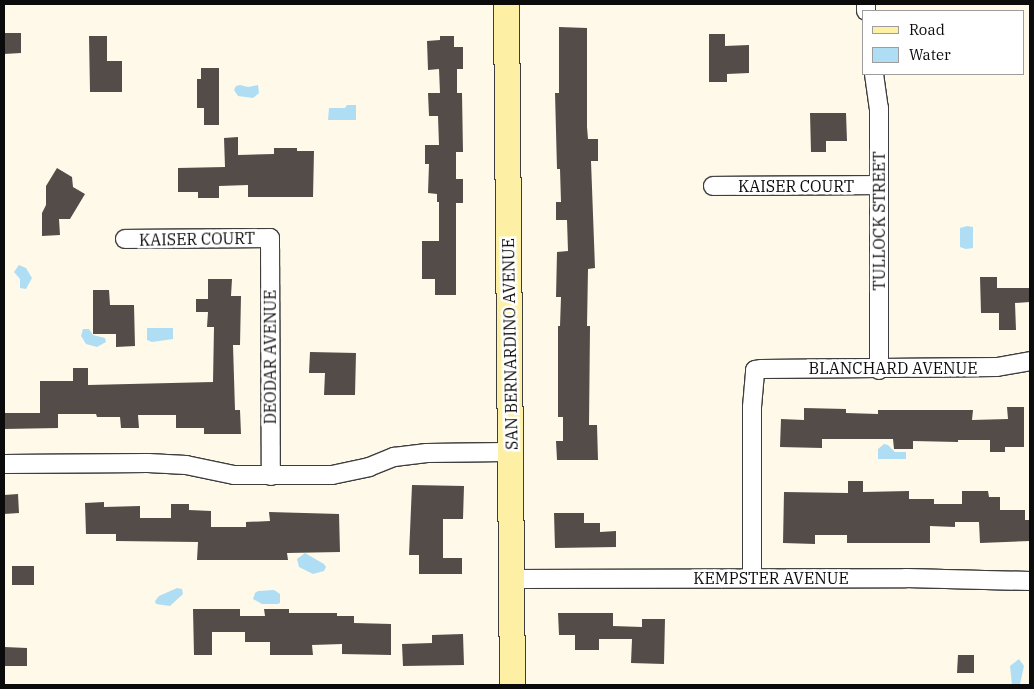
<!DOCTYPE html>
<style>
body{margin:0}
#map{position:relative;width:1034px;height:689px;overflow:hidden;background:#fff9e9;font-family:"IBM Plex Serif",serif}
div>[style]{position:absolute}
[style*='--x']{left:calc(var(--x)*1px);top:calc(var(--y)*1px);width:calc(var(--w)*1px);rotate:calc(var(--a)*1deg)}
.water>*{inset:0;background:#afdef4}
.building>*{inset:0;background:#534c48}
.roads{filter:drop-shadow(1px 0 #3e3e3e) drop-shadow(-1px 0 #3e3e3e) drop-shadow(0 1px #3e3e3e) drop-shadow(0 -1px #3e3e3e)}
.street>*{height:18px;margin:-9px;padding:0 9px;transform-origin:9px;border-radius:9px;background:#fff}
.secondary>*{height:25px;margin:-12.5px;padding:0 12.5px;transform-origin:12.5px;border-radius:12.5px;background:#fdf0a5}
span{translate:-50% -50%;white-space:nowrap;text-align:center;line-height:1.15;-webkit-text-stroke:5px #fff;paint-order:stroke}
.street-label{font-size:16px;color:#0b0b0b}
.frame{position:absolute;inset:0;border:5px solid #0b0b0b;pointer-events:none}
.legend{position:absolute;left:862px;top:10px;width:162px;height:65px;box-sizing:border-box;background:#fff;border:1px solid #9d9d9d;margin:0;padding:6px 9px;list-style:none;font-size:15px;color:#0b0b0b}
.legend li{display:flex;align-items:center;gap:10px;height:25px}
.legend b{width:25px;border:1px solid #9d9d9d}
</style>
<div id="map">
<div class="water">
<i style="clip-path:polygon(240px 85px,248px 87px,258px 85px,259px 93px,253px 98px,238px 96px,234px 90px,236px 86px)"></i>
<i style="clip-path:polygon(347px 105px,356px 105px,356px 120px,328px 120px,329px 108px,345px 108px)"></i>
<i style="clip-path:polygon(967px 226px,973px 227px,973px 248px,966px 249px,960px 247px,960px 228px)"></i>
<i style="clip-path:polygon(19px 265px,26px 268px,32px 278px,26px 289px,20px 288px,20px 279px,14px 272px)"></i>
<i style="clip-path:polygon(147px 328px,173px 328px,173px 339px,152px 342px,147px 340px)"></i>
<i style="clip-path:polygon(83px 329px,89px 329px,93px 335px,105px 338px,106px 342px,97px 347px,86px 344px,81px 336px)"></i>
<i style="clip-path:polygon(884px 444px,888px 445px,895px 452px,906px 452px,906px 459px,878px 459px,878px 449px)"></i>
<i style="clip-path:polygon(305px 553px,324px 564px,326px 567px,324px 571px,313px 574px,299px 567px,297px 559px)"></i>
<i style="clip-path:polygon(177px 588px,182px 589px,183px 594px,170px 606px,156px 604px,155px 601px,159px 596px)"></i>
<i style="clip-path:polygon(274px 590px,280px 594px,280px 603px,277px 604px,262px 604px,253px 599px,255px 593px,258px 591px)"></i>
<i style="clip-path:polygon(1019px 659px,1024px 666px,1020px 684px,1012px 685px,1010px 666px)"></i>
</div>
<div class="building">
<i style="clip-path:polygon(559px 27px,587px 28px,587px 127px,588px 139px,598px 139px,598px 161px,591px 161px,595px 268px,588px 269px,587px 326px,590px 326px,589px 425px,597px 425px,598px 460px,557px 460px,556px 441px,563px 441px,563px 417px,558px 417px,558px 326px,560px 326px,561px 297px,556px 297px,557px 252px,568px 251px,567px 220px,556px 220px,556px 202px,561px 202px,560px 169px,557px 169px,555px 93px,559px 93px)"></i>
<i style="clip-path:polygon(4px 33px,21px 33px,21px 53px,4px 54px)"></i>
<i style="clip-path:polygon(709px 34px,725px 34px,725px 46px,749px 45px,749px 73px,727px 74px,727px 82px,709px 82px)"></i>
<i style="clip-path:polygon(89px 36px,107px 36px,107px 61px,122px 61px,122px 92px,90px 92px)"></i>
<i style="clip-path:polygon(440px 36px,454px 36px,454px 47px,463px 47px,463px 69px,457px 69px,457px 93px,462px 93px,463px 152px,456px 152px,456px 179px,463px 179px,463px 203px,456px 203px,456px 295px,435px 295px,435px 279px,422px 279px,422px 241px,439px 241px,439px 202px,437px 202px,437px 194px,428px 193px,429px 164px,425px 164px,425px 145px,439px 145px,438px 116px,429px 116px,428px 93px,440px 93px,439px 69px,428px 70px,427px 41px,440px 40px)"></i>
<i style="clip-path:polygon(201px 68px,219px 68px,219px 125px,204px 125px,204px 108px,197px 108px,197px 79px,201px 79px)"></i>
<i style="clip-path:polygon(810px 113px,846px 113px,847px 141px,826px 141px,826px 152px,811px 152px)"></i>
<i style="clip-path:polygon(238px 137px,238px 155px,274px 154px,274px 148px,297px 148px,297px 151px,314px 151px,313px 197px,248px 197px,248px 185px,219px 186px,219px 198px,198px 198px,198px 192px,178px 192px,178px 168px,225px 167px,224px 138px)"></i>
<i style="clip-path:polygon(57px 168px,72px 177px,73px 187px,85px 194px,70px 219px,59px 219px,60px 235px,42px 236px,42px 213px,46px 205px,46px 186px)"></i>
<i style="clip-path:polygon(980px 277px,997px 277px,997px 288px,1030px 288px,1030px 302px,1015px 303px,1016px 330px,999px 330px,999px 313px,981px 313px)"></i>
<i style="clip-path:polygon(208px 279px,232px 279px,231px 296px,241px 296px,240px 345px,233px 345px,235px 410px,240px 410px,241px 434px,204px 434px,204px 428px,176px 428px,176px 415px,138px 415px,139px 428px,121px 428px,120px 417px,97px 417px,96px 414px,58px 414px,58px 428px,4px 429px,4px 413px,40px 413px,40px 381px,73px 381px,73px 368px,88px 368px,88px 385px,213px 382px,214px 327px,207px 327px,208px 312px,196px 312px,196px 299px,208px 299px)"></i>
<i style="clip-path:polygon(93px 290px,109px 290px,110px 305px,134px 305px,135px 346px,116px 347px,116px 334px,93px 334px)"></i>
<i style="clip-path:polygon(310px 352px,356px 353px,355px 395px,324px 395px,325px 373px,309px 373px)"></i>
<i style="clip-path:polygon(1007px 407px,1024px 407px,1024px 447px,1005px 447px,1005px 452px,990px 452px,990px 440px,958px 440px,958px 442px,913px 441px,913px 449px,894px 449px,893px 439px,822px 439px,822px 448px,780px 447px,781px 419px,804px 420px,804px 408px,846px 409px,846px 413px,878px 414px,878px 410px,973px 410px,972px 420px,1008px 419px)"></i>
<i style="clip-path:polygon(848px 481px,863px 481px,863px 492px,909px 491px,909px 499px,934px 499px,934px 504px,962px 504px,962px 491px,988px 491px,989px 497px,1000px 497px,1000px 510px,1025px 510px,1025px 520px,1030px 520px,1030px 541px,980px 543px,979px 522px,955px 522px,955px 527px,930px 526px,930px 543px,847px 543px,847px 535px,815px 535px,815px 544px,783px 543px,784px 492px,848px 493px)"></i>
<i style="clip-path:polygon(412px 485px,464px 486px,463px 519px,443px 519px,443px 558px,462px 558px,462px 574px,419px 574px,419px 555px,409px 555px)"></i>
<i style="clip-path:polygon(18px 494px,19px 513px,4px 514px,4px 495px)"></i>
<i style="clip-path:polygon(104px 502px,104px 507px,140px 506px,140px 518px,171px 518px,171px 504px,189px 504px,189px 510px,211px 511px,211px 527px,246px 527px,246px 522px,270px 521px,269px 512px,339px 514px,340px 552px,287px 553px,288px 560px,197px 560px,198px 542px,116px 541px,116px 534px,86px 534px,85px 503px)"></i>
<i style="clip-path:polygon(554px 513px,584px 513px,584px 523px,600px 523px,600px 532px,616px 531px,616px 547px,555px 548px)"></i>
<i style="clip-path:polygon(12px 566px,34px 566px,34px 585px,12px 585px)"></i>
<i style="clip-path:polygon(193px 609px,240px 609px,240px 616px,265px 616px,264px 609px,289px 609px,289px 613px,337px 613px,337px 616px,354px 616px,354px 623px,391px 624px,391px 655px,342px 654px,342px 644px,312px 645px,313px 655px,270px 655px,270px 642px,245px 642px,245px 632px,212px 632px,212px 655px,194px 655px)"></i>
<i style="clip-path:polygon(558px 613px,613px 613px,613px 626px,642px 627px,642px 619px,665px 619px,664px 664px,631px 663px,632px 639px,599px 639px,599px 650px,575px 650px,575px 635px,559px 635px)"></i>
<i style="clip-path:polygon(463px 634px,464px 665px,403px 666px,402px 644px,432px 643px,432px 635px)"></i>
<i style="clip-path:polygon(4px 647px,27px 648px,27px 666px,4px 666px)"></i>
<i style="clip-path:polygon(958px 655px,974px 655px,974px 673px,957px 673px)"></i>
</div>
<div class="roads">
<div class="street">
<i style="--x:866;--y:4;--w:7;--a:90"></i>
<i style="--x:874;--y:74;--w:34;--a:82"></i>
<i style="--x:879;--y:108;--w:262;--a:90"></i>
<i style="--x:713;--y:186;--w:166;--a:-0.3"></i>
<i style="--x:125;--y:239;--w:145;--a:-0.4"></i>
<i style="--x:270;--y:238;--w:238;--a:89.8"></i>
<i style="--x:4;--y:464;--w:144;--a:-0.4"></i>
<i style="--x:148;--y:463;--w:38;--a:3"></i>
<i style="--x:186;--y:465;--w:49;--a:11.8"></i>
<i style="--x:234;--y:475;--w:98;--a:0"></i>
<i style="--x:332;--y:475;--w:38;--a:-12"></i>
<i style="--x:369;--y:467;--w:27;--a:-22"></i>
<i style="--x:394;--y:457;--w:33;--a:-7"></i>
<i style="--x:427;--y:453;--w:84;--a:-0.7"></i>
<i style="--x:752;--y:577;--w:170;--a:-90"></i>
<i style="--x:752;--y:407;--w:37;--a:-85"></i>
<i style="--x:755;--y:370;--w:6;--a:-9"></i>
<i style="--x:761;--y:369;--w:236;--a:-0.5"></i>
<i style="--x:997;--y:367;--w:34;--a:-10"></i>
<i style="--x:512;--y:579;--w:394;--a:-0.1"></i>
<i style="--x:906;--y:578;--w:124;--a:1.4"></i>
</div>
<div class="secondary">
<i style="--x:506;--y:4;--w:681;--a:89.5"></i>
</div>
</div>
<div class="street-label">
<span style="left:796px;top:186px">KAISER COURT</span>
<span style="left:879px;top:221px;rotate:-90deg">TULLOCK STREET</span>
<span style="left:197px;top:239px;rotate:-1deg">KAISER COURT</span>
<span style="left:510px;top:344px;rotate:-91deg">SAN BERNARDINO AVENUE</span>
<span style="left:270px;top:357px;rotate:-90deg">DEODAR AVENUE</span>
<span style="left:893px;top:368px">BLANCHARD AVENUE</span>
<span style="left:771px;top:578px">KEMPSTER AVENUE</span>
</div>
<div class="frame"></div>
<ul class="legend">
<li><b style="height:6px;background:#fdf0a5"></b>Road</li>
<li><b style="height:14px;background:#afdef4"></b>Water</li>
</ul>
</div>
